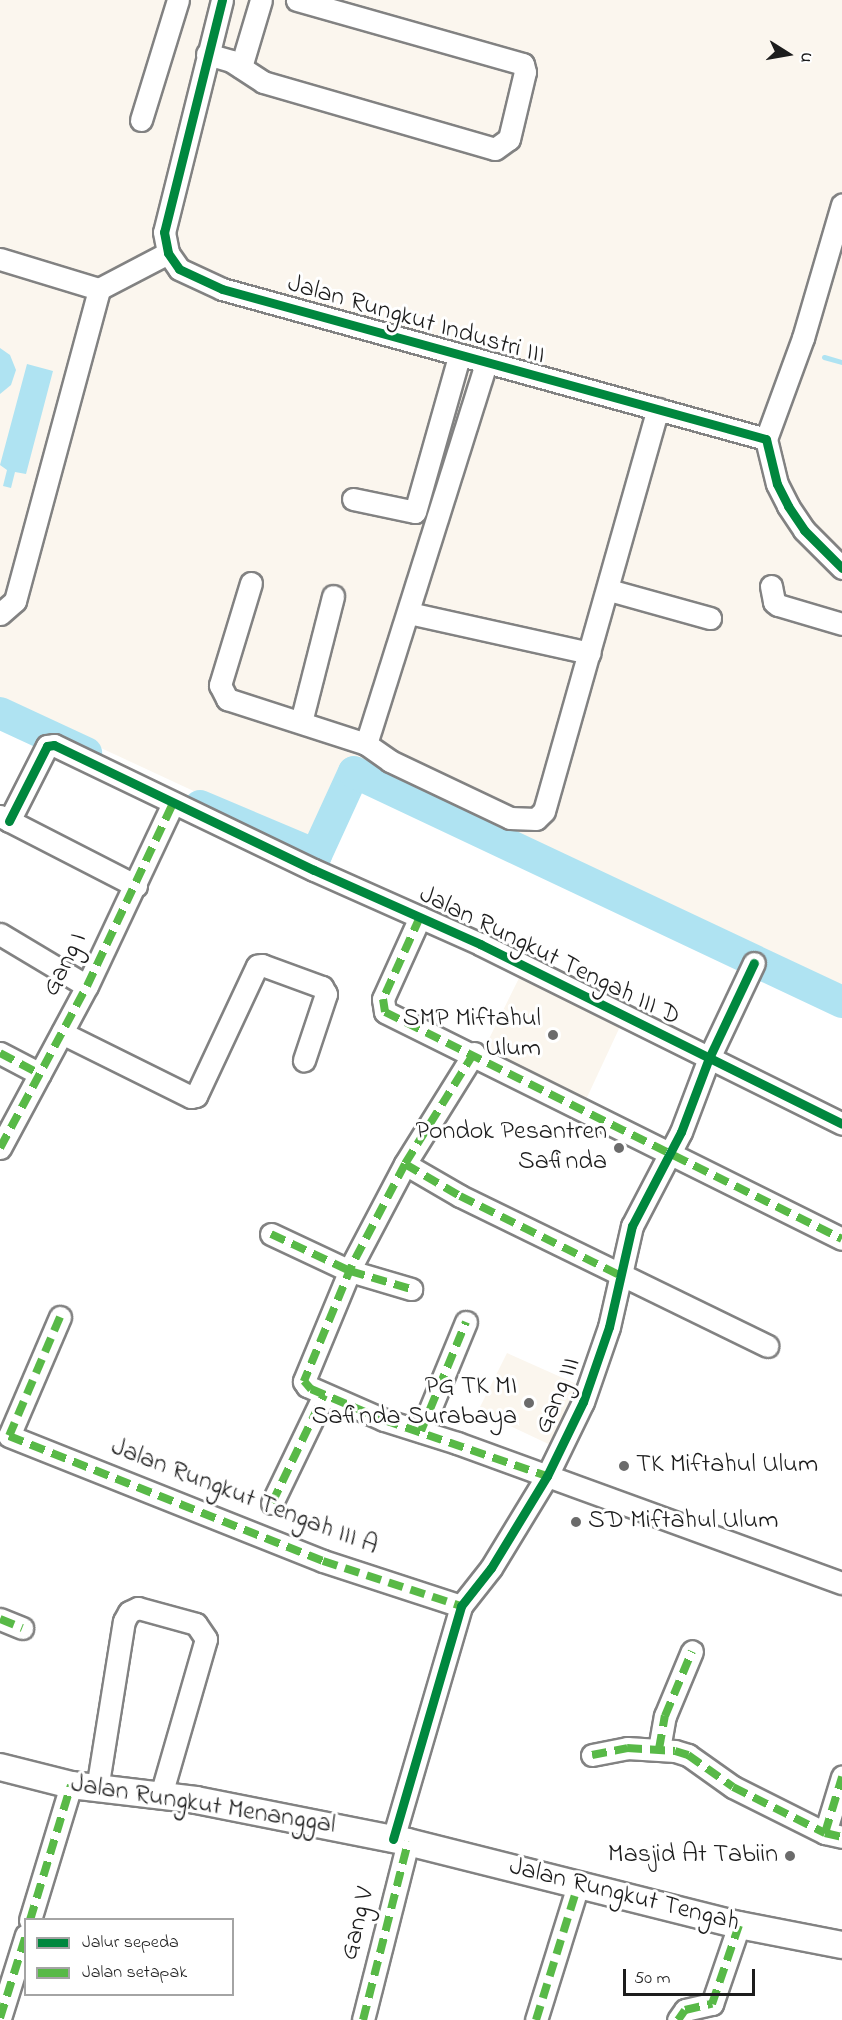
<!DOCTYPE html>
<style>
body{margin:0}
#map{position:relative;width:842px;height:2020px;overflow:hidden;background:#fff;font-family:"Indie Flower",sans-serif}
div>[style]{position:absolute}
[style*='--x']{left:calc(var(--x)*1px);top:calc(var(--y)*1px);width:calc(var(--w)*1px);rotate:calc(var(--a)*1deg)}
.built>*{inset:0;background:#fbf6ee}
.water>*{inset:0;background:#afe3f2}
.stream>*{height:5px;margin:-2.5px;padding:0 2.5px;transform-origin:2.5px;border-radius:2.5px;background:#afe3f2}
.river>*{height:32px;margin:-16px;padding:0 16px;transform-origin:16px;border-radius:16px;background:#afe3f2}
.roads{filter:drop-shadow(2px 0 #828282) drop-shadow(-2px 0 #828282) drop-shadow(0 2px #828282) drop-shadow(0 -2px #828282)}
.minor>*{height:21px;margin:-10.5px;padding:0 10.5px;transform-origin:10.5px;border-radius:10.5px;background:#fff}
.major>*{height:26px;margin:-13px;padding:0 13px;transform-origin:13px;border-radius:13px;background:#fff}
.quiet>*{height:8px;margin-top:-4px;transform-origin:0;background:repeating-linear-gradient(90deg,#58b947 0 15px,transparent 0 23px)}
.cycleway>*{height:9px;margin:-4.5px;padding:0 4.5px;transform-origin:4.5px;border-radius:4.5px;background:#00873e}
.dots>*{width:16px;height:16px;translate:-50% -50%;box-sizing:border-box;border:3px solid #fff;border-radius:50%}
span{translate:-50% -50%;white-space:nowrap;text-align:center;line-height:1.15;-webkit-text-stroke:6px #fff;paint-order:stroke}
.street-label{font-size:26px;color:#1c1c1c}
.poi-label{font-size:26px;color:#1c1c1c}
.right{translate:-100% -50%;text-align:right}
.left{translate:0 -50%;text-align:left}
.legend{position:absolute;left:24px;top:1918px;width:210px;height:78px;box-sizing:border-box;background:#fff;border:2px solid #a4a4a4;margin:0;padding:8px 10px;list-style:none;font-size:18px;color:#1c1c1c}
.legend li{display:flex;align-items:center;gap:12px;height:30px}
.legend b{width:30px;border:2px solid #a4a4a4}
.north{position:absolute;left:758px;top:24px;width:60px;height:60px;-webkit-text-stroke:4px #fff;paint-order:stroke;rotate:101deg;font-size:16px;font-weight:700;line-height:24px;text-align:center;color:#1c1c1c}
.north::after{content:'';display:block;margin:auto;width:21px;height:27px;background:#1c1c1c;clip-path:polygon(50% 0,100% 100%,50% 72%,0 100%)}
.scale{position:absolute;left:623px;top:1969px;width:132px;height:27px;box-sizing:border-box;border:3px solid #1c1c1c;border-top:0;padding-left:8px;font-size:18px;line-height:21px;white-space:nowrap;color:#1c1c1c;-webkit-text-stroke:4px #fff;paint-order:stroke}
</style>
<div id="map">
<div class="built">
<i style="clip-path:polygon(0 0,842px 0,842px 997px,352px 759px,316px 848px,0 701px)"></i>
<i style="clip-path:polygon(523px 970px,624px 1018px,583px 1106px,482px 1053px)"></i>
<i style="clip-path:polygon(507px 1353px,583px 1387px,557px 1448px,478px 1411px)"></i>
</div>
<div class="water">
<i style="clip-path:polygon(0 348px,10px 355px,16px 370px,11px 385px,0 394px)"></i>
<i style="clip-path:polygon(27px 364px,53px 371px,26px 474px,15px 472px,11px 488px,3px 486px,7px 470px,0 465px)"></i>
</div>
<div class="stream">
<i style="--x:824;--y:357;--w:19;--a:16"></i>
</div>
<div class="river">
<i style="--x:0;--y:713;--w:95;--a:24.9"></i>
<i style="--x:200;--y:806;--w:126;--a:22.9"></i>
<i style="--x:316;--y:855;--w:91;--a:-65.4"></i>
<i style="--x:354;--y:772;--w:539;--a:25.24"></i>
</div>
<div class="roads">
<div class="minor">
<i style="--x:222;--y:0;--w:239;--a:104"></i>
<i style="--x:164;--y:232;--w:21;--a:79"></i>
<i style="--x:168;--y:253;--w:19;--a:55"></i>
<i style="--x:179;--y:269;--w:47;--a:24.9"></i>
<i style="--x:222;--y:289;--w:564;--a:15.42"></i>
<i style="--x:766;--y:439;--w:46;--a:76.3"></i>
<i style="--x:777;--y:484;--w:25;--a:63"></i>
<i style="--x:788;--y:506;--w:29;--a:56"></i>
<i style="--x:804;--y:530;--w:54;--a:45"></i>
<i style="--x:207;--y:54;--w:25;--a:16"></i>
<i style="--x:231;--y:61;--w:38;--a:33"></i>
<i style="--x:263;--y:82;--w:241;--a:16.1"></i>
<i style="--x:495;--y:149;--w:17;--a:-36"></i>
<i style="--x:509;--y:139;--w:69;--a:-76.6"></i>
<i style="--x:525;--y:72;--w:8;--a:-104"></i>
<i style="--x:523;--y:64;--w:235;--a:-164.2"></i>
<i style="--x:241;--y:67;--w:70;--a:-73.4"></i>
<i style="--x:141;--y:120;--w:126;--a:-72.9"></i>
<i style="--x:0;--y:259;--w:103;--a:16.9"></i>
<i style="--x:99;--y:289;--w:78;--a:-27.6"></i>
<i style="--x:766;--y:439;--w:108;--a:-69.9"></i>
<i style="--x:803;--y:338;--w:139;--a:-73.7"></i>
<i style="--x:353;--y:499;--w:63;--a:11.8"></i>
<i style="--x:415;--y:512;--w:162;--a:-74.2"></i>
<i style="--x:251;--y:583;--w:107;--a:106.9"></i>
<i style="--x:220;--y:685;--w:16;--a:63"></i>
<i style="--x:227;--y:699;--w:146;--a:17.9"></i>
<i style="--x:366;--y:744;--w:29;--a:35"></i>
<i style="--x:390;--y:761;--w:133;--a:25.4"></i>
<i style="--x:510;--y:818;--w:26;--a:2"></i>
<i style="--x:536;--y:819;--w:11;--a:-45"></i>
<i style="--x:544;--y:811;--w:418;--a:-74.2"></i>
<i style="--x:771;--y:586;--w:16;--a:79"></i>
<i style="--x:774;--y:602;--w:5;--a:37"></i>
<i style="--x:778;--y:605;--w:67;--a:16.5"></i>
<i style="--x:609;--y:590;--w:105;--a:15.5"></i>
<i style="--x:409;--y:613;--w:185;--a:12.5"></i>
<i style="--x:0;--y:614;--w:20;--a:-41"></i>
<i style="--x:15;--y:601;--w:323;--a:-74.9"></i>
<i style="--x:301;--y:722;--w:130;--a:-75.7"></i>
<i style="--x:366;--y:744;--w:398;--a:-72.5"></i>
<i style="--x:0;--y:816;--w:153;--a:27.2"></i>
<i style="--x:9;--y:821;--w:84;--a:-63.1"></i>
<i style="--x:47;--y:746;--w:7;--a:-8"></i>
<i style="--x:54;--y:745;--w:288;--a:25.7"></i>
<i style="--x:314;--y:870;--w:182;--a:24"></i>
<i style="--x:480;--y:944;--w:404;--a:26.4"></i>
<i style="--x:420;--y:917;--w:90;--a:114.3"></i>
<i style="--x:383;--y:999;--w:13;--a:81"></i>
<i style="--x:385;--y:1012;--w:510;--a:26.41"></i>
<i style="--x:0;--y:934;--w:101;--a:30.9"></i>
<i style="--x:62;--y:1033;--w:144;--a:26.4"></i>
<i style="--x:191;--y:1097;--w:5;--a:-11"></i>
<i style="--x:196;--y:1096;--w:144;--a:-64.9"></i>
<i style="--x:257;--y:966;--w:5;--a:-11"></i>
<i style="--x:262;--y:965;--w:64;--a:20.1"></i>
<i style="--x:322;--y:987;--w:8;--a:60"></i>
<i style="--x:326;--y:994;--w:70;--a:108.4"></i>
<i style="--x:0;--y:1053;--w:45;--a:27.7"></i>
<i style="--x:474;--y:1053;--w:131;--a:121.9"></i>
<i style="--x:405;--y:1164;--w:114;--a:117.7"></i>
<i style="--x:352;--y:1265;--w:126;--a:112.5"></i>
<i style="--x:304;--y:1381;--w:6;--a:59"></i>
<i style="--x:307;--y:1386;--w:84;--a:23.8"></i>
<i style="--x:384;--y:1420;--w:77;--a:17.5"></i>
<i style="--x:457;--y:1443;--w:410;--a:20"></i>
<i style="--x:0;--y:1148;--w:184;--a:-61.8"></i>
<i style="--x:87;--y:986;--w:202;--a:-64.8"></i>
<i style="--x:405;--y:1164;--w:64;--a:30.2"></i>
<i style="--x:460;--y:1196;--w:342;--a:26"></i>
<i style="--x:271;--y:1234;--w:87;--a:25.1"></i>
<i style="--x:350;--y:1271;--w:64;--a:16.4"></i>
<i style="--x:60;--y:1317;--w:129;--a:113.2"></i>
<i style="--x:9;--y:1436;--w:338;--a:21.7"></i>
<i style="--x:323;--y:1561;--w:145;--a:18.1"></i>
<i style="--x:421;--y:1431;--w:118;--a:-67.6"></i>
<i style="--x:272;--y:1503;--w:120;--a:-64.3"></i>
<i style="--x:0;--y:1619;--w:24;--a:22"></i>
<i style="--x:659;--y:1749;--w:34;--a:-80"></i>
<i style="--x:665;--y:1716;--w:70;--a:-67.4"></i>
<i style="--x:592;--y:1755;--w:36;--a:-11"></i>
<i style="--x:627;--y:1748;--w:48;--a:3.6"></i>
<i style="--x:675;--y:1751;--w:14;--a:17"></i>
<i style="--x:688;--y:1755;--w:55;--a:35.4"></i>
<i style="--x:733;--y:1787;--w:103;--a:26.6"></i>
<i style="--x:825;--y:1833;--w:17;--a:13"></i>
<i style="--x:97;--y:1789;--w:170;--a:-80.9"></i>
<i style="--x:124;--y:1621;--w:10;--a:-61"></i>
<i style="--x:129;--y:1612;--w:10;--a:-24"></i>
<i style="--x:138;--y:1608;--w:60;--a:15.4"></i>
<i style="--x:196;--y:1624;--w:18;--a:56"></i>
<i style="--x:206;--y:1639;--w:162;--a:106.1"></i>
<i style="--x:825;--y:1833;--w:59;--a:-73.1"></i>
<i style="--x:393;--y:1839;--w:243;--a:-73.7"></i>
<i style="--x:461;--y:1606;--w:48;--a:-51.7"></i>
<i style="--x:491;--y:1568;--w:108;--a:-58.7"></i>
<i style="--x:547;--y:1476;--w:82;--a:-64.1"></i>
<i style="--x:583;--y:1402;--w:79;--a:-70.9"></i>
<i style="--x:609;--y:1327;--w:104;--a:-77.2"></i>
<i style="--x:632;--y:1226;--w:106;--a:-62.5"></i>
<i style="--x:681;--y:1132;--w:79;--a:-69.3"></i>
<i style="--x:709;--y:1058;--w:105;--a:-64.7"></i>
<i style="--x:30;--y:1920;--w:141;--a:-73.1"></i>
<i style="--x:0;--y:2018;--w:87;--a:-72.6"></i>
<i style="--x:363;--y:2020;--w:184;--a:-75.8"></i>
<i style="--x:536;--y:2020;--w:141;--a:-72.7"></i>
<i style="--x:678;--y:2020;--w:12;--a:-55"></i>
<i style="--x:685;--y:2010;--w:28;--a:-13"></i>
<i style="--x:712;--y:2004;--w:83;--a:-71.1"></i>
</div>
<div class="major">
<i style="--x:0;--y:1767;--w:73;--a:14.2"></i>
<i style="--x:71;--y:1785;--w:126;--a:6.8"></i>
<i style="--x:196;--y:1800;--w:216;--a:11.2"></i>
<i style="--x:408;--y:1842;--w:341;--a:14.1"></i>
<i style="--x:739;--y:1925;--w:105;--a:11"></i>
</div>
</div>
<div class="quiet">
<i style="--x:420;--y:917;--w:90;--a:114.3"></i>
<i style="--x:383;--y:999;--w:13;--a:81"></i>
<i style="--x:385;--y:1012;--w:510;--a:26.41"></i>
<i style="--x:0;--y:1053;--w:45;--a:27.7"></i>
<i style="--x:474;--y:1053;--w:131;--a:121.9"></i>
<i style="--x:405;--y:1164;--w:114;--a:117.7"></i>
<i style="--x:352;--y:1265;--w:126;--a:112.5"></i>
<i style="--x:304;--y:1381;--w:11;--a:49"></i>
<i style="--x:311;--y:1389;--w:79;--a:23"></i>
<i style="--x:384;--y:1420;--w:172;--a:19"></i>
<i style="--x:0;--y:1148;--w:184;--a:-61.8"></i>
<i style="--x:87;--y:986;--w:202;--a:-64.8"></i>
<i style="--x:405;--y:1164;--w:64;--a:30.2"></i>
<i style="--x:460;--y:1196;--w:180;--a:26.4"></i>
<i style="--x:271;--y:1234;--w:87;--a:25.1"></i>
<i style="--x:350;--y:1271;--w:64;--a:16.4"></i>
<i style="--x:60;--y:1317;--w:129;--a:113.2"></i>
<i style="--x:9;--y:1436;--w:338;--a:21.7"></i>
<i style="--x:323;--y:1561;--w:145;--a:18.1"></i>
<i style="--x:421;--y:1431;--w:118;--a:-67.6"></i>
<i style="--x:272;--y:1503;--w:120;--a:-64.3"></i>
<i style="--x:0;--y:1619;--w:24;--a:22"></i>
<i style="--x:659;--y:1749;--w:34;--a:-80"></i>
<i style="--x:665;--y:1716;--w:70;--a:-67.4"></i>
<i style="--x:592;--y:1755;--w:36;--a:-11"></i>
<i style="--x:627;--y:1748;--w:48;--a:3.6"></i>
<i style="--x:675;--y:1751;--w:14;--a:17"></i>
<i style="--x:688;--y:1755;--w:55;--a:35.4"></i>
<i style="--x:733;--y:1787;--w:103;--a:26.6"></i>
<i style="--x:825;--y:1833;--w:17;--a:13"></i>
<i style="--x:825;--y:1833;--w:59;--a:-73.1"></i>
<i style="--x:30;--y:1920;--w:141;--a:-73.1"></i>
<i style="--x:0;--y:2018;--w:87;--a:-72.6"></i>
<i style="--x:363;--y:2020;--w:184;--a:-75.8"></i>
<i style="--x:536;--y:2020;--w:141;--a:-72.7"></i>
<i style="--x:678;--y:2020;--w:12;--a:-55"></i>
<i style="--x:685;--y:2010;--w:28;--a:-13"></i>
<i style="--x:712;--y:2004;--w:83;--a:-71.1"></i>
</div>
<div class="cycleway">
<i style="--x:222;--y:0;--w:239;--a:104"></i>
<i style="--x:164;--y:232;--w:21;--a:79"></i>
<i style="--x:168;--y:253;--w:19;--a:55"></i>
<i style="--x:179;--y:269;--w:47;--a:24.9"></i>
<i style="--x:222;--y:289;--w:564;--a:15.42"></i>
<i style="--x:766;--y:439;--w:46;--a:76.3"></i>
<i style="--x:777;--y:484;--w:25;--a:63"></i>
<i style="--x:788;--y:506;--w:29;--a:56"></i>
<i style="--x:804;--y:530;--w:54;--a:45"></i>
<i style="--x:9;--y:821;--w:84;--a:-63.1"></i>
<i style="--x:47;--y:746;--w:7;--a:-8"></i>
<i style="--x:54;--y:745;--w:288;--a:25.7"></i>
<i style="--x:314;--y:870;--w:182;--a:24"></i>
<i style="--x:480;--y:944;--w:404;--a:26.4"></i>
<i style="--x:393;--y:1839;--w:243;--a:-73.7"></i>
<i style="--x:461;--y:1606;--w:48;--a:-51.7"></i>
<i style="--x:491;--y:1568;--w:108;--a:-58.7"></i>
<i style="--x:547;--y:1476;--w:82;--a:-64.1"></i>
<i style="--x:583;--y:1402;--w:79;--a:-70.9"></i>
<i style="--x:609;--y:1327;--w:104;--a:-77.2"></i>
<i style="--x:632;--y:1226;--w:106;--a:-62.5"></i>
<i style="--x:681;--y:1132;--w:79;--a:-69.3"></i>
<i style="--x:709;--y:1058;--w:105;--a:-64.7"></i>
</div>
<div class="dots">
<i style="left:553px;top:1035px;background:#6b6b6b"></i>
<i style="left:619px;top:1148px;background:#6b6b6b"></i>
<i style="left:529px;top:1403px;background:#6b6b6b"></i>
<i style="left:624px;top:1466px;background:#6b6b6b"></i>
<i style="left:576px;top:1522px;background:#6b6b6b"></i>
<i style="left:790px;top:1856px;background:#6b6b6b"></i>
</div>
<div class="street-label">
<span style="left:416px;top:321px;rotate:16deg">Jalan Rungkut Industri III</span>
<span style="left:549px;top:957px;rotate:26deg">Jalan Rungkut Tengah III D</span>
<span style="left:66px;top:965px;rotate:-63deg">Gang I</span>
<span style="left:559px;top:1396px;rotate:-67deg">Gang III</span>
<span style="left:244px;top:1498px;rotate:21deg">Jalan Rungkut Tengah III A</span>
<span style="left:203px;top:1806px;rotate:9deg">Jalan Rungkut Menanggal</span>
<span style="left:624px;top:1896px;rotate:14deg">Jalan Rungkut Tengah</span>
<span style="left:359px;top:1924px;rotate:-76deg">Gang V</span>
</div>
<div class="poi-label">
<span class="right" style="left:541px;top:1035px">SMP Miftahul<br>Ulum</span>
<span class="right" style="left:607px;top:1148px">Pondok Pesantren<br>Safinda</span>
<span class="right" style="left:517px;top:1403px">PG TK MI<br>Safinda Surabaya</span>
<span class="left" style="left:636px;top:1466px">TK Miftahul Ulum</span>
<span class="left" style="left:588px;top:1522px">SD Miftahul Ulum</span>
<span class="right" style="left:778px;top:1856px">Masjid At Tabiin</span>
</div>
<ul class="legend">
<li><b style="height:8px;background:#00873e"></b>Jalur sepeda</li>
<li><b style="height:8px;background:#58b947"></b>Jalan setapak</li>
</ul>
<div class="north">U</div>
<div class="scale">50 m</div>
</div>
